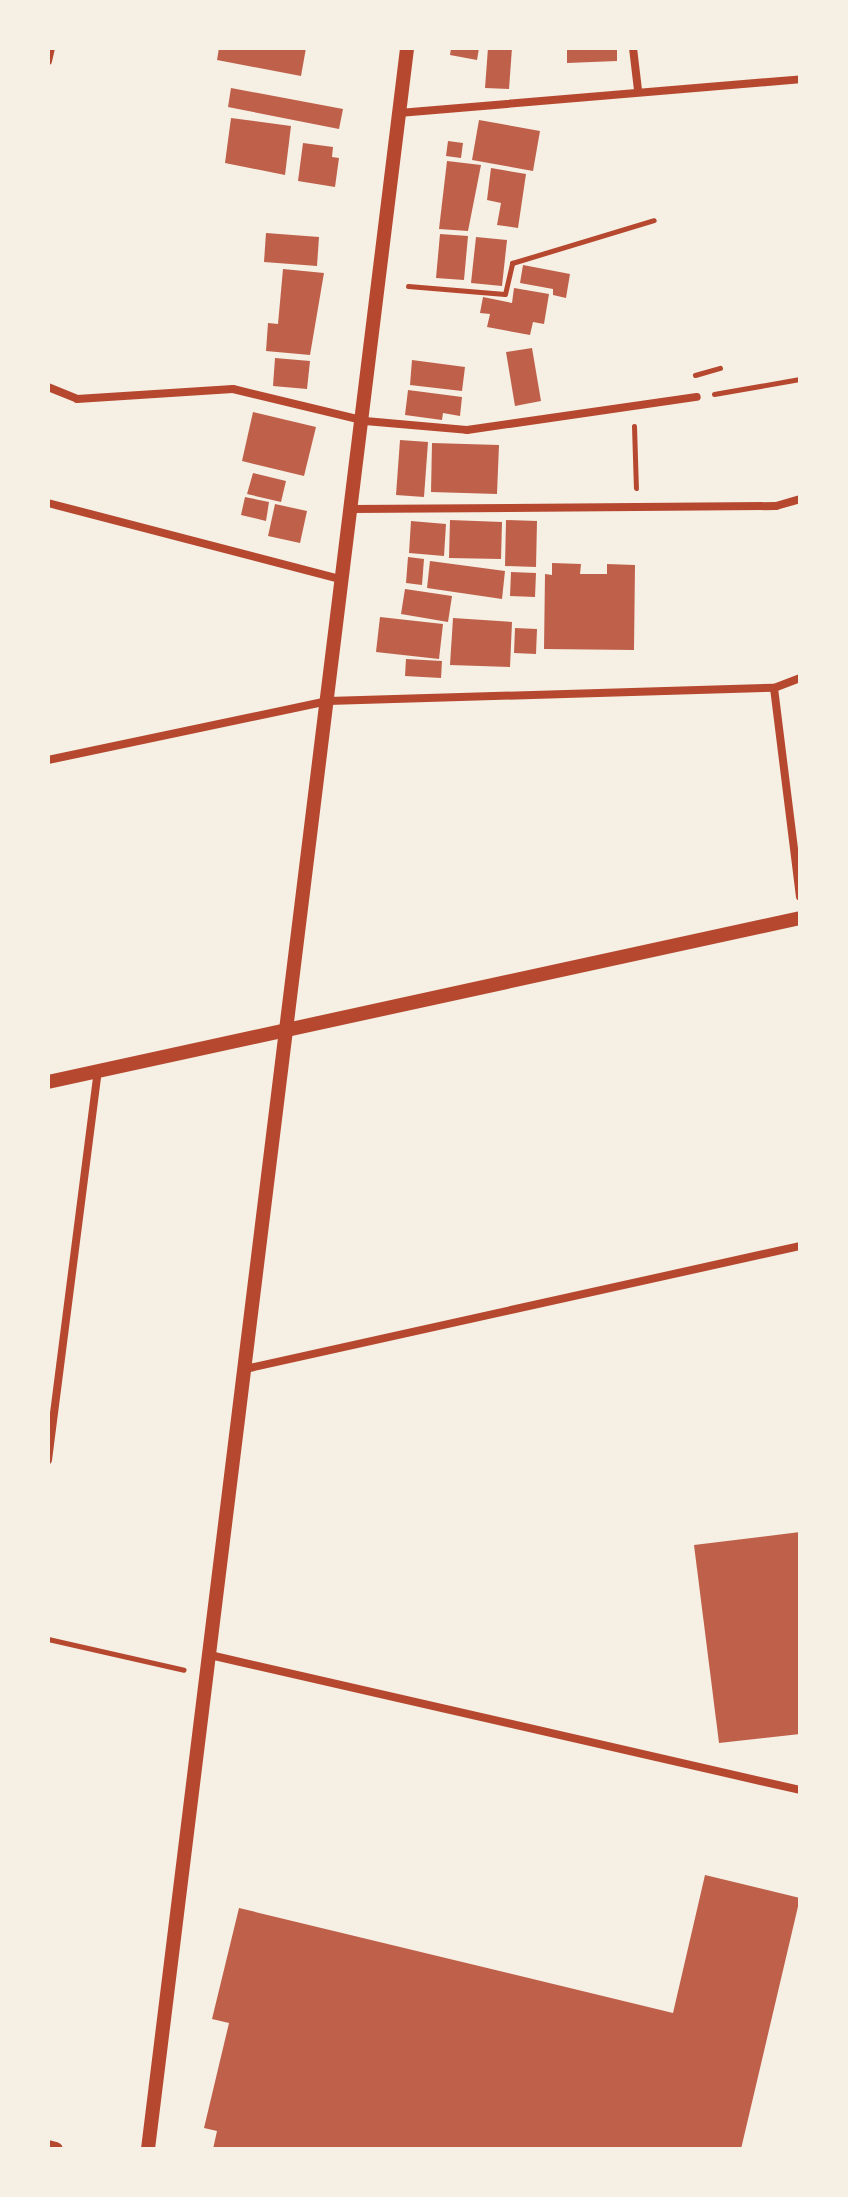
<!DOCTYPE html>
<style>
body{margin:0}
#map{position:relative;width:848px;height:2197px;overflow:hidden;background:#f6efe4;font-family:"Varela Round",sans-serif}
div>[style]{position:absolute}
[style*='--x']{left:calc(var(--x)*1px);top:calc(var(--y)*1px);width:calc(var(--w)*1px);rotate:calc(var(--a)*1deg)}
.building>*{inset:0;background:#bf614a}
.path>*{height:5px;margin:-2.5px;padding:0 2.5px;transform-origin:2.5px;border-radius:2.5px;background:#b5482f}
.minor>*{height:8px;margin:-4px;padding:0 4px;transform-origin:4px;border-radius:4px;background:#b5482f}
.tertiary>*{height:14px;margin:-7px;padding:0 7px;transform-origin:7px;border-radius:7px;background:#b5482f}
span{translate:-50% -50%;white-space:nowrap;text-align:center;line-height:1.15;-webkit-text-stroke:6px #f6efe4;paint-order:stroke}
.frame{position:absolute;inset:0;border:50px solid #f6efe4;pointer-events:none}
</style>
<div id="map">
<div class="building">
<i style="clip-path:polygon(219px 48px,306px 48px,301px 76px,217px 60px)"></i>
<i style="clip-path:polygon(451px 48px,479px 48px,477px 60px,450px 55px)"></i>
<i style="clip-path:polygon(488px 48px,512px 48px,509px 89px,485px 88px)"></i>
<i style="clip-path:polygon(567px 48px,617px 48px,617px 61px,567px 63px)"></i>
<i style="clip-path:polygon(231px 88px,343px 109px,339px 129px,228px 107px)"></i>
<i style="clip-path:polygon(231px 118px,291px 126px,285px 175px,225px 163px)"></i>
<i style="clip-path:polygon(479px 120px,540px 131px,533px 171px,472px 160px)"></i>
<i style="clip-path:polygon(448px 141px,463px 143px,461px 158px,446px 156px)"></i>
<i style="clip-path:polygon(303px 143px,333px 147px,332px 157px,339px 158px,335px 187px,298px 181px)"></i>
<i style="clip-path:polygon(447px 161px,481px 165px,468px 231px,439px 229px)"></i>
<i style="clip-path:polygon(491px 168px,526px 174px,518px 228px,497px 225px,501px 203px,487px 200px)"></i>
<i style="clip-path:polygon(266px 233px,319px 237px,317px 266px,264px 262px)"></i>
<i style="clip-path:polygon(440px 234px,468px 236px,464px 280px,436px 278px)"></i>
<i style="clip-path:polygon(476px 237px,507px 240px,502px 286px,471px 283px)"></i>
<i style="clip-path:polygon(523px 265px,570px 274px,566px 298px,553px 295px,553px 289px,520px 283px)"></i>
<i style="clip-path:polygon(283px 269px,324px 273px,310px 355px,266px 351px,268px 323px,278px 324px)"></i>
<i style="clip-path:polygon(514px 288px,549px 294px,544px 324px,533px 322px,530px 335px,487px 327px,490px 314px,480px 313px,483px 297px,512px 303px)"></i>
<i style="clip-path:polygon(532px 348px,541px 401px,515px 406px,506px 352px)"></i>
<i style="clip-path:polygon(275px 358px,310px 361px,307px 389px,273px 386px)"></i>
<i style="clip-path:polygon(412px 360px,465px 367px,462px 391px,410px 385px)"></i>
<i style="clip-path:polygon(408px 390px,462px 397px,460px 416px,443px 413px,442px 420px,405px 415px)"></i>
<i style="clip-path:polygon(253px 412px,316px 427px,304px 476px,242px 461px)"></i>
<i style="clip-path:polygon(400px 440px,428px 442px,424px 497px,396px 495px)"></i>
<i style="clip-path:polygon(432px 443px,499px 445px,497px 494px,431px 492px)"></i>
<i style="clip-path:polygon(253px 473px,286px 481px,281px 502px,247px 494px)"></i>
<i style="clip-path:polygon(245px 497px,269px 502px,266px 521px,241px 515px)"></i>
<i style="clip-path:polygon(275px 504px,307px 511px,300px 543px,268px 536px)"></i>
<i style="clip-path:polygon(450px 520px,502px 522px,501px 559px,449px 558px)"></i>
<i style="clip-path:polygon(506px 520px,537px 521px,536px 567px,505px 566px)"></i>
<i style="clip-path:polygon(411px 521px,446px 524px,444px 556px,409px 553px)"></i>
<i style="clip-path:polygon(408px 557px,424px 559px,422px 585px,406px 583px)"></i>
<i style="clip-path:polygon(430px 561px,505px 571px,502px 599px,427px 588px)"></i>
<i style="clip-path:polygon(552px 563px,581px 564px,580px 574px,607px 574px,607px 564px,635px 565px,634px 650px,544px 649px,545px 574px,552px 575px)"></i>
<i style="clip-path:polygon(511px 572px,536px 573px,535px 597px,510px 596px)"></i>
<i style="clip-path:polygon(405px 589px,452px 596px,448px 622px,401px 614px)"></i>
<i style="clip-path:polygon(380px 617px,443px 624px,439px 659px,376px 652px)"></i>
<i style="clip-path:polygon(453px 618px,512px 622px,510px 667px,450px 665px)"></i>
<i style="clip-path:polygon(515px 628px,537px 629px,536px 654px,514px 653px)"></i>
<i style="clip-path:polygon(406px 659px,442px 661px,441px 678px,405px 676px)"></i>
<i style="clip-path:polygon(800px 1532px,800px 1734px,719px 1743px,694px 1545px)"></i>
<i style="clip-path:polygon(705px 1875px,800px 1898px,741px 2149px,213px 2149px,217px 2131px,204px 2128px,229px 2023px,212px 2019px,239px 1908px,673px 2013px)"></i>
</div>
<div class="path">
<i style="--x:408;--y:286;--w:97;--a:4.7"></i>
<i style="--x:505;--y:294;--w:32;--a:-77"></i>
<i style="--x:512;--y:263;--w:148;--a:-16.8"></i>
<i style="--x:695;--y:375;--w:26;--a:-16"></i>
<i style="--x:714;--y:394;--w:87;--a:-9.9"></i>
<i style="--x:634;--y:426;--w:62;--a:88.2"></i>
<i style="--x:48;--y:1639;--w:139;--a:12.8"></i>
</div>
<div class="minor">
<i style="--x:633;--y:48;--w:42;--a:83.2"></i>
<i style="--x:48;--y:61;--w:13;--a:-77"></i>
<i style="--x:399;--y:113;--w:402;--a:-4.8"></i>
<i style="--x:48;--y:387;--w:31;--a:22"></i>
<i style="--x:77;--y:399;--w:156;--a:-3.7"></i>
<i style="--x:233;--y:389;--w:136;--a:13.6"></i>
<i style="--x:365;--y:421;--w:102;--a:5"></i>
<i style="--x:467;--y:430;--w:232;--a:-8.2"></i>
<i style="--x:48;--y:503;--w:302;--a:14.6"></i>
<i style="--x:352;--y:509;--w:424;--a:-0.4"></i>
<i style="--x:776;--y:506;--w:25;--a:-16"></i>
<i style="--x:774;--y:688;--w:210;--a:82.9"></i>
<i style="--x:48;--y:760;--w:286;--a:-11.9"></i>
<i style="--x:328;--y:701;--w:446;--a:-1.7"></i>
<i style="--x:774;--y:688;--w:28;--a:-21"></i>
<i style="--x:245;--y:1369;--w:568;--a:-12.5"></i>
<i style="--x:48;--y:1460;--w:392;--a:-82.7"></i>
<i style="--x:210;--y:1655;--w:605;--a:12.89"></i>
</div>
<div class="tertiary">
<i style="--x:48;--y:1082;--w:770;--a:-12.3"></i>
<i style="--x:48;--y:2147;--w:8;--a:14"></i>
<i style="--x:148;--y:2149;--w:2117;--a:-82.97"></i>
</div>
<div class="frame"></div>
</div>
